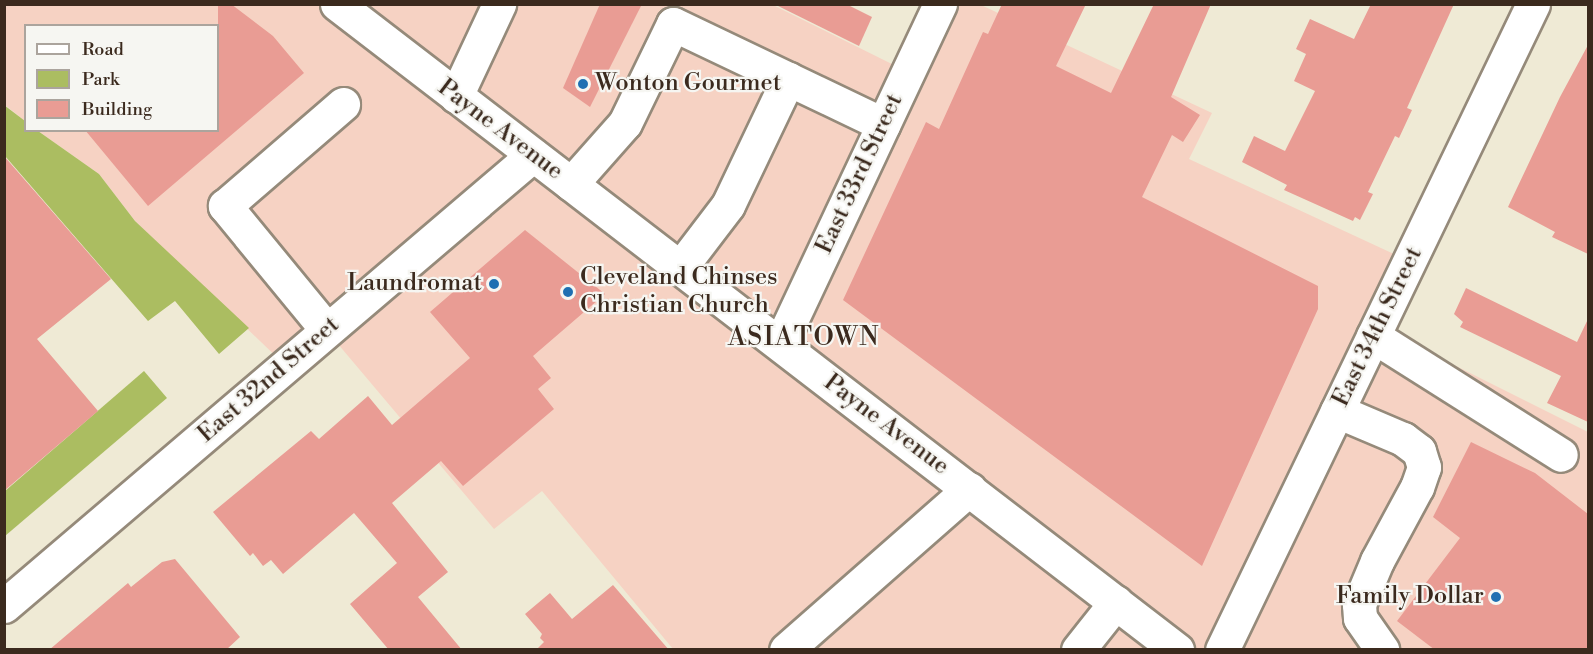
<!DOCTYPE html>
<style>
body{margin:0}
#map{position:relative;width:1593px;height:654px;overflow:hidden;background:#efead5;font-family:"Libre Bodoni",serif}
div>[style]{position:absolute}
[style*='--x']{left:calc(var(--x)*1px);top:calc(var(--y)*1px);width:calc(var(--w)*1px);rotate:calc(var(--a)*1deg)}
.built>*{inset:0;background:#f6d2c3}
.green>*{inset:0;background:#abbd61}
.building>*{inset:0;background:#e99c94}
.roads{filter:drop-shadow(2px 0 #958a7a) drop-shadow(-2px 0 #958a7a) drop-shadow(0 2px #958a7a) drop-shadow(0 -2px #958a7a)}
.minor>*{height:33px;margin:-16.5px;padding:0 16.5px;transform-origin:16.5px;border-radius:16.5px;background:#fff}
.dots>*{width:16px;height:16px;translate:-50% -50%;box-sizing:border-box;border:3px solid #f6f6f2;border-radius:50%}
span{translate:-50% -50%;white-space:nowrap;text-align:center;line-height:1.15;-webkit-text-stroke:4.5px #f6f6f2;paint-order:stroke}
.poi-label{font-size:24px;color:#3b2a1e}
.left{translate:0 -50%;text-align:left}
.right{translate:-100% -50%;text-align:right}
.street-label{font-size:24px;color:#3b2a1e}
.neighbourhood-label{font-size:26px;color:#3b2a1e;letter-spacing:1.5px}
.frame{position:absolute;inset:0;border:6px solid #3b2a1e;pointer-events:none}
.legend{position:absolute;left:24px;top:24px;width:195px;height:108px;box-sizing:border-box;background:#f6f6f2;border:2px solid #aba49d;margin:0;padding:8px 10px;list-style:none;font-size:18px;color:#3b2a1e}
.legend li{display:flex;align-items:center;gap:12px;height:30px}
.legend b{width:30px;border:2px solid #aba49d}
</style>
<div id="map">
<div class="built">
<i style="clip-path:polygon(4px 5px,773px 5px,908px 72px,940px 5px,981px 5px,1212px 113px,1189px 159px,1409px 261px,1378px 327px,1588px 432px,1588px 649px,673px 649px,542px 491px,494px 529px,327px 331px,286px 366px,135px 221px,99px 174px,38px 131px,218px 130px,218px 26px,26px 26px,25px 121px,5px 105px)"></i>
</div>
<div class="green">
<i style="clip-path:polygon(4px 105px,25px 121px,26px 130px,38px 131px,99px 174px,135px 221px,249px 328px,219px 354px,175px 301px,148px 321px,5px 156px)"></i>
<i style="clip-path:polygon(144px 371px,167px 398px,5px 536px,5px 491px)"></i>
</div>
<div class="building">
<i style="clip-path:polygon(218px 4px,231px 4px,273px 36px,304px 73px,148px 206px,85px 130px,218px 130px)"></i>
<i style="clip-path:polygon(600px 4px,642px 4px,590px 107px,563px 88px)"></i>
<i style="clip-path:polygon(774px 4px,846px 4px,872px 17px,859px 46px)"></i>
<i style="clip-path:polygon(1002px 4px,1086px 4px,1056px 66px,1111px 93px,1154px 4px,1211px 4px,1171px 97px,1200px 115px,1183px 142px,1172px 135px,1142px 197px,1318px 286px,1318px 309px,1202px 566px,843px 300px,926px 122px,939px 129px,983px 32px,988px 34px)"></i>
<i style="clip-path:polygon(1371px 4px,1454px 4px,1407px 108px,1412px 110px,1399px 138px,1395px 136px,1368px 192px,1373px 194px,1360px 220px,1355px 217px,1353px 221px,1284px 190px,1287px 185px,1242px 162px,1254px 136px,1285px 151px,1315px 91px,1294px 81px,1306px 54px,1296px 49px,1310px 19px,1354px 39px)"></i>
<i style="clip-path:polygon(1588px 45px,1588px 254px,1552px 237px,1555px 232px,1508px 207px,1560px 97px)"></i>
<i style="clip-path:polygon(4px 156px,111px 279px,37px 339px,98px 411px,4px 491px)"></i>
<i style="clip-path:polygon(525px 230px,605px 294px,533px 356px,551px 378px,538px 389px,554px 409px,463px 486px,441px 461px,392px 503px,448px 572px,418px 597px,462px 650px,389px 650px,350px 604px,397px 563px,354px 513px,283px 574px,271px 560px,263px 566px,253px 553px,250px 556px,213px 512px,311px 431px,319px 439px,368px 396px,392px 425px,470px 358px,430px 312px)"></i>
<i style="clip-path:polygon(1466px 288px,1577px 342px,1588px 319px,1588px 422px,1547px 403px,1561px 376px,1460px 327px,1463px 322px,1454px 314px)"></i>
<i style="clip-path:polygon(1471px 442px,1535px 473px,1588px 514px,1588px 650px,1435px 650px,1397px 621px,1460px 538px,1433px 517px)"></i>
<i style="clip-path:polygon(175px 559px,240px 637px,226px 650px,49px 650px,128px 583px,131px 587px,162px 562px)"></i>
<i style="clip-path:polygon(613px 585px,669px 650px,536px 650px,544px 642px,540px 638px,542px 634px,525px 614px,550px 593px,572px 619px)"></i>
</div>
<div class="roads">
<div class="minor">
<i style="--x:337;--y:4;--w:1060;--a:37.56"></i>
<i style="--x:456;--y:96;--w:102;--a:-64.9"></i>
<i style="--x:571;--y:184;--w:81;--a:-48.5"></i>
<i style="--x:625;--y:123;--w:110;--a:-64.1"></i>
<i style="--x:673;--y:24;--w:233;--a:25.5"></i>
<i style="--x:680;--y:268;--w:79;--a:-52.7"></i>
<i style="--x:728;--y:205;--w:140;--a:-64.5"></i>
<i style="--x:327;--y:330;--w:161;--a:-129.4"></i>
<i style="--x:225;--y:206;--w:156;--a:-40.8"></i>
<i style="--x:1373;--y:336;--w:222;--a:32.3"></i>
<i style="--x:780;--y:344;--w:376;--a:-64.8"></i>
<i style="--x:1337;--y:411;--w:72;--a:23"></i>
<i style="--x:1403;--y:439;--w:20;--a:37"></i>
<i style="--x:1419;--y:451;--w:17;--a:73"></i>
<i style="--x:1424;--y:467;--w:21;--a:109"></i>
<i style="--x:1417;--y:487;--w:84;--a:118.4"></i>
<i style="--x:1377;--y:561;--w:47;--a:112.7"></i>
<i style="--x:1359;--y:604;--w:14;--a:86"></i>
<i style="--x:1360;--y:618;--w:39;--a:55"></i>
<i style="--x:4;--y:606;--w:695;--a:-40.45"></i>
<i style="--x:786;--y:650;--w:244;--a:-41.3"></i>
<i style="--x:1078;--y:650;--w:61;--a:-51.6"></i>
<i style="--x:1222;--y:650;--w:717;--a:-64.29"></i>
</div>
</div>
<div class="dots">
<i style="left:583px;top:84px;background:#1f6fb2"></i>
<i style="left:494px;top:284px;background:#1f6fb2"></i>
<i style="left:568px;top:292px;background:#1f6fb2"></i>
<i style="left:1496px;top:597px;background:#1f6fb2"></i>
</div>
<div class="poi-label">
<span class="left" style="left:595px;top:84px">Wonton Gourmet</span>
<span class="left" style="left:580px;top:292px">Cleveland Chinses<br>Christian Church</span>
<span class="right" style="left:482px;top:284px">Laundromat</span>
<span class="right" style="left:1484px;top:597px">Family Dollar</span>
</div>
<div class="street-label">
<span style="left:500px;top:130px;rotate:37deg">Payne Avenue</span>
<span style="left:860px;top:174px;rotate:-65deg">East 33rd Street</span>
<span style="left:1378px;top:327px;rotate:-64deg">East 34th Street</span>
<span style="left:269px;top:380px;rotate:-41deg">East 32nd Street</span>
<span style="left:886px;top:425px;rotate:37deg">Payne Avenue</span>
</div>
<div class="neighbourhood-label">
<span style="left:804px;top:338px">ASIATOWN</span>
</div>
<div class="frame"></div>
<ul class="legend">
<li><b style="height:8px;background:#fff"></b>Road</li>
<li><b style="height:16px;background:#abbd61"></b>Park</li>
<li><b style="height:16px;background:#e99c94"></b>Building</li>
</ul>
</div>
